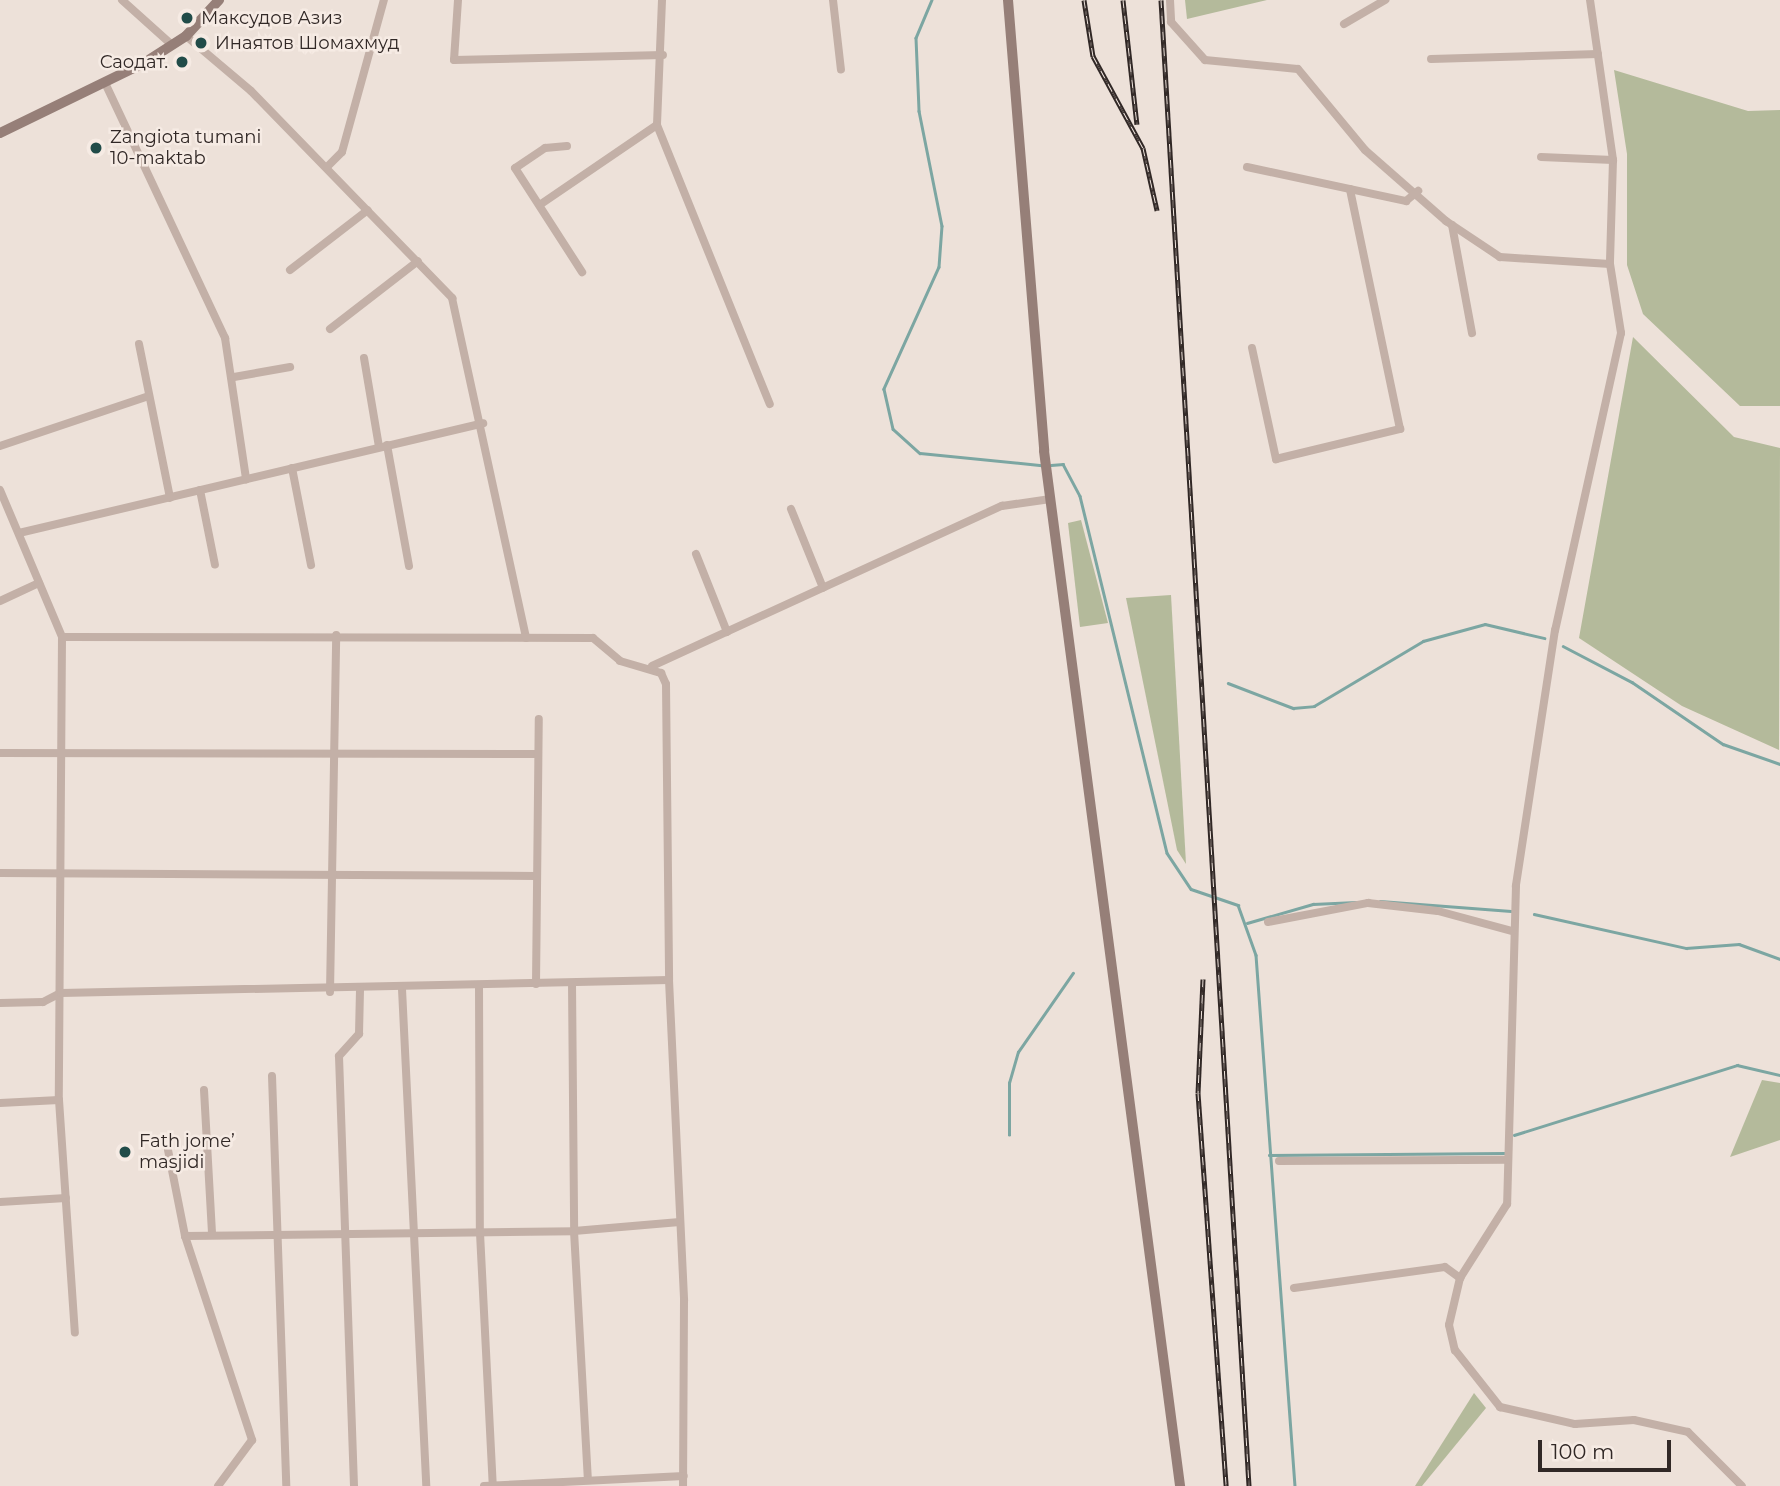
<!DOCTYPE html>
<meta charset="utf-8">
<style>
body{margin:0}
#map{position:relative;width:1780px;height:1486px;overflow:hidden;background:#ede1d9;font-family:Montserrat,sans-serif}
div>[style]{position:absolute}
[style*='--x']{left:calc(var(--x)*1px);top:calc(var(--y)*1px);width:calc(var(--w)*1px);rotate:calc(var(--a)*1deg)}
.green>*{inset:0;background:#b4ba9b}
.stream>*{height:2.5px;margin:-1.25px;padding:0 1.25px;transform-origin:1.25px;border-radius:1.25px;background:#7ca6a2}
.minor>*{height:8px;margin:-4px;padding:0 4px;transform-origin:4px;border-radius:4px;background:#c3b0a7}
.secondary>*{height:10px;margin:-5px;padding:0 5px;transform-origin:5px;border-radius:5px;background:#967f78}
.rail>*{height:5px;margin-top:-2.5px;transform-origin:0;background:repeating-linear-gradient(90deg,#f6ebe4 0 8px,#312826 0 16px);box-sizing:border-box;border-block:2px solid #312826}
.dots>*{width:19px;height:19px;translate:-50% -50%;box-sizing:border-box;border:4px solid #f6ebe4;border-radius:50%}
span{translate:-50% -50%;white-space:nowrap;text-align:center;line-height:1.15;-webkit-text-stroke:5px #f6ebe4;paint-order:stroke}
.poi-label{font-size:18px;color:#312826}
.left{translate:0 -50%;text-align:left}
.right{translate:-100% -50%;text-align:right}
.scale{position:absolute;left:1538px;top:1440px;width:133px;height:32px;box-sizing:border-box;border:4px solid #312826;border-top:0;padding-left:9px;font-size:21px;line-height:24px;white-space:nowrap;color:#312826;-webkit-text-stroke:5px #f6ebe4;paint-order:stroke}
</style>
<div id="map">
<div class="green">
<i style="clip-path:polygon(1185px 0,1267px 0,1187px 19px)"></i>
<i style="clip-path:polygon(1614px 70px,1748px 111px,1780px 110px,1780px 406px,1740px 406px,1643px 314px,1627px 265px,1627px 154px)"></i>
<i style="clip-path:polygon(1633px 337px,1734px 437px,1780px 448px,1779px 750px,1682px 706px,1579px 638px)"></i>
<i style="clip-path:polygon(1081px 520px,1108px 623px,1080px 627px,1068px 523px)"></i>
<i style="clip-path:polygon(1171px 595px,1186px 864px,1177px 850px,1126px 598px)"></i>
<i style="clip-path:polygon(1762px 1080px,1780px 1083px,1780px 1140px,1730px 1157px)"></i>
<i style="clip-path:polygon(1474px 1393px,1486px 1408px,1422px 1486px,1415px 1486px)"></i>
</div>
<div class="stream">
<i style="--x:932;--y:0;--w:41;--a:112.8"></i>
<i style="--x:916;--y:38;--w:73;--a:87.6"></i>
<i style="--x:919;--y:111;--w:117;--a:78.7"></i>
<i style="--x:942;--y:226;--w:41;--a:94.2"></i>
<i style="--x:939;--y:267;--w:134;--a:114.3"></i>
<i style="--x:884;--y:389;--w:41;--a:77.3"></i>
<i style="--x:893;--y:429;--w:36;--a:42"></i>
<i style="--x:920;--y:453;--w:122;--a:5.7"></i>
<i style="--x:1051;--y:465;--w:12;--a:-5"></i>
<i style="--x:1063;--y:464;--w:36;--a:62"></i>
<i style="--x:1080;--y:496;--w:367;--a:76.3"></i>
<i style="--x:1167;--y:853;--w:43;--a:56.3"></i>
<i style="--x:1191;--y:889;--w:50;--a:18.8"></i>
<i style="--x:1238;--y:905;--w:53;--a:70.2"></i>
<i style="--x:1256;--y:955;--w:532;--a:85.8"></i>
<i style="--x:1563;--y:646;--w:78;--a:27.6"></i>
<i style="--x:1632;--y:682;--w:110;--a:34.3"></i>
<i style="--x:1723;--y:744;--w:60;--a:19.3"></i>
<i style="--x:1228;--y:683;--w:70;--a:21"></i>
<i style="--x:1293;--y:708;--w:21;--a:-5"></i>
<i style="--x:1314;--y:706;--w:127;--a:-30.8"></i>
<i style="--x:1423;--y:641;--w:64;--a:-15.3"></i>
<i style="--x:1485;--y:624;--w:61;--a:13.3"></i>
<i style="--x:1380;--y:901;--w:131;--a:4.4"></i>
<i style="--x:1534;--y:914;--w:156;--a:12.6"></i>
<i style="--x:1686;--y:948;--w:53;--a:-4.3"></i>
<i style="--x:1739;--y:944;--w:44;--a:20.1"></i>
<i style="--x:1247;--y:923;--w:69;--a:-16.1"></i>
<i style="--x:1313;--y:904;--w:43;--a:-2.7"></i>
<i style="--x:1009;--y:1135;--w:52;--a:-90"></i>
<i style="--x:1009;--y:1083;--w:32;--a:-74"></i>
<i style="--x:1018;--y:1052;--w:96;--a:-55.2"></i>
<i style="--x:1514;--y:1135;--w:234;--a:-17.4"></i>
<i style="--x:1737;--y:1065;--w:44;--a:13.1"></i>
<i style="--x:1269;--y:1155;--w:236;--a:-0.5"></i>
</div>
<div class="minor">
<i style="--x:122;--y:0;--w:67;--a:42"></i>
<i style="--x:458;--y:0;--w:60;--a:93.8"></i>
<i style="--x:454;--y:60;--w:209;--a:-1.4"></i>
<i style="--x:662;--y:0;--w:125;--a:92.3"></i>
<i style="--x:657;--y:125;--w:301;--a:68"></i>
<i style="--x:833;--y:0;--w:70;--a:83.5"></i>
<i style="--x:1170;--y:0;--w:22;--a:87"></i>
<i style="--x:1171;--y:22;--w:51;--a:48.2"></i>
<i style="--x:1205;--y:60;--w:93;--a:5.5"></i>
<i style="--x:1298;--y:69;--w:105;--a:50.4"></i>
<i style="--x:1365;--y:150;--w:108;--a:41.2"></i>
<i style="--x:1446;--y:221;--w:65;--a:33.7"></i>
<i style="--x:1500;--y:257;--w:110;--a:3.6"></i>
<i style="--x:1590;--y:0;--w:162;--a:81.8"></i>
<i style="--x:1613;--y:160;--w:104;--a:91.7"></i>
<i style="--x:1610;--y:264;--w:70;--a:80.9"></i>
<i style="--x:1621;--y:333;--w:304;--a:102.5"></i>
<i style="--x:1555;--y:630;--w:259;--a:98.7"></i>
<i style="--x:1516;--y:886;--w:318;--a:91.6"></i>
<i style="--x:1507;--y:1204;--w:88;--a:122.4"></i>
<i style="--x:1460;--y:1278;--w:48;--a:103.2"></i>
<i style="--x:1449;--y:1325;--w:26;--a:77"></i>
<i style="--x:1455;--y:1350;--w:73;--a:51.7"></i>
<i style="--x:1500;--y:1407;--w:77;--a:12.8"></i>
<i style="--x:1575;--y:1424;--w:59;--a:-3.9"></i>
<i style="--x:1634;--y:1420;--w:55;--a:12.5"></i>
<i style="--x:1688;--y:1432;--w:76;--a:45"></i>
<i style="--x:1344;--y:24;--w:48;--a:-30.3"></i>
<i style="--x:186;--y:36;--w:85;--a:40.2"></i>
<i style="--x:251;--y:91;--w:289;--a:45.8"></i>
<i style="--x:452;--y:298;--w:348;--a:77.7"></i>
<i style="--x:1431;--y:59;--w:167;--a:-1.7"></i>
<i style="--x:106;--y:85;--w:280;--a:64.8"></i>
<i style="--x:225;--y:338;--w:143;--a:81.5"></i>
<i style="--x:567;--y:146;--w:22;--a:175"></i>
<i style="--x:545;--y:148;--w:36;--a:146"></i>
<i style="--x:515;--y:168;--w:124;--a:57.2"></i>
<i style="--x:1541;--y:157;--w:72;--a:2.4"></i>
<i style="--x:327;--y:167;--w:21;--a:-45"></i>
<i style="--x:342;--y:152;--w:158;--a:-74.6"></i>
<i style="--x:1247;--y:167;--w:163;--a:12.1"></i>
<i style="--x:1406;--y:201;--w:16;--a:-40"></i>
<i style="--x:541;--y:204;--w:140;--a:-34.3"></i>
<i style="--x:1452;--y:225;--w:110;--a:79.5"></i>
<i style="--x:290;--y:270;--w:98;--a:-37.6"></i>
<i style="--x:330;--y:329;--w:111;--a:-37.7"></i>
<i style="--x:139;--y:344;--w:157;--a:78.6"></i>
<i style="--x:1252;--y:348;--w:114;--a:77.8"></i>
<i style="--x:1276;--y:459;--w:128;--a:-13.6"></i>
<i style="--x:1400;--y:429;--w:245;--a:-101.8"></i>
<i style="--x:364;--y:358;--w:90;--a:80.4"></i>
<i style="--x:234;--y:377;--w:57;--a:-10.1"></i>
<i style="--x:387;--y:445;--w:123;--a:79.7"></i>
<i style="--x:0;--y:446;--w:157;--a:-18.6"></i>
<i style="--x:292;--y:468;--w:99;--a:78.9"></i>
<i style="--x:0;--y:490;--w:160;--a:67.1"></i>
<i style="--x:62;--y:637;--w:463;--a:90.4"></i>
<i style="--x:59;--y:1100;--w:233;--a:86.1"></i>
<i style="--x:200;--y:490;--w:76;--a:78.7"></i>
<i style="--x:791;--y:509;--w:85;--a:67.9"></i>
<i style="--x:19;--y:533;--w:477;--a:-13.3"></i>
<i style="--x:696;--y:554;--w:84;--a:68.3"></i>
<i style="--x:0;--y:601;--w:43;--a:-24.8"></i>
<i style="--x:62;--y:637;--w:531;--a:0.11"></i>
<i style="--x:593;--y:638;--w:35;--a:40"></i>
<i style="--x:620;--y:661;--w:43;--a:16.3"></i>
<i style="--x:661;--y:673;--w:12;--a:66"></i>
<i style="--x:666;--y:684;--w:296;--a:89.4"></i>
<i style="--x:669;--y:980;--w:321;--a:87.3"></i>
<i style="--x:684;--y:1301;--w:185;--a:90.3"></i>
<i style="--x:652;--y:666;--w:385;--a:-24.6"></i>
<i style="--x:1002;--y:506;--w:49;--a:-8.3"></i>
<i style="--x:0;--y:753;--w:538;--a:0.11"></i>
<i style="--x:0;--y:873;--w:537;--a:0.32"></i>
<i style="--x:1268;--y:922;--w:102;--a:-10.8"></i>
<i style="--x:1368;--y:903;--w:70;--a:6.5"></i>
<i style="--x:1438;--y:911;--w:77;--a:15.1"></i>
<i style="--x:572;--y:983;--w:248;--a:89.5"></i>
<i style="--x:574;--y:1231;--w:249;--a:86.8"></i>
<i style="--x:536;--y:984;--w:265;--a:-89.4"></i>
<i style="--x:479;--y:985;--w:248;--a:89.8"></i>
<i style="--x:480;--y:1233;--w:253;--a:87.1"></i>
<i style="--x:402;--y:989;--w:498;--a:87.2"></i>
<i style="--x:330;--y:992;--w:357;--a:-89"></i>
<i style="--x:0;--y:1003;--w:43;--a:-1.3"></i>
<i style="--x:43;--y:1002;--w:20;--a:-27"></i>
<i style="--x:61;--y:993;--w:608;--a:-1.22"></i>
<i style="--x:272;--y:1076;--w:410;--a:88"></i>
<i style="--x:204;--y:1090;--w:145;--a:86.8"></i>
<i style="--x:0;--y:1103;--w:59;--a:-2.9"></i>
<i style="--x:168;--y:1150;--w:88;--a:78.8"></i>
<i style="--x:185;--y:1236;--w:215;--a:71.8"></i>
<i style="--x:252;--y:1440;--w:57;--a:126.5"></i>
<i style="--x:1279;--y:1161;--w:229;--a:-0.3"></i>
<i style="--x:0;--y:1202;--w:66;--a:-3.5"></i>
<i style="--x:185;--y:1236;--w:389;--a:-0.7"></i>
<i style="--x:574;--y:1231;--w:106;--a:-4.9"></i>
<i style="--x:1294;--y:1288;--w:152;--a:-7.9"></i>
<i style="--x:1445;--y:1267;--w:19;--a:36"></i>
<i style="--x:354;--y:1486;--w:430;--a:-92"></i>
<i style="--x:339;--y:1056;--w:30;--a:-48"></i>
<i style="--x:359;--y:1034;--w:44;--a:-88.7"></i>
<i style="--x:484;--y:1486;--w:200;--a:-2.9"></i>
</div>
<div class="secondary">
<i style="--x:1008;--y:0;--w:452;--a:85.4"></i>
<i style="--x:1044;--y:451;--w:1044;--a:82.51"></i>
<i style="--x:0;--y:133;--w:160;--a:-25.9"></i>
<i style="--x:144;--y:63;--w:50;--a:-32.7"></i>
<i style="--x:186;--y:36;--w:49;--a:-47.5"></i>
</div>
<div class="rail">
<i style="--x:1084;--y:0;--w:57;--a:80.9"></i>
<i style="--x:1093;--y:56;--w:105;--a:61.5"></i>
<i style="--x:1143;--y:148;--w:64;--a:77.3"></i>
<i style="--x:1123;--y:0;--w:125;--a:83.6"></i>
<i style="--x:1161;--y:0;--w:1489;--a:86.61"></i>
<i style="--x:1203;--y:979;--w:114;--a:92.5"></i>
<i style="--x:1198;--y:1093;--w:394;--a:85.9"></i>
</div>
<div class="dots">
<i style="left:187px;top:18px;background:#214c49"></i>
<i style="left:201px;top:43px;background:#214c49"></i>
<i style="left:182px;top:62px;background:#214c49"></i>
<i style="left:96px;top:148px;background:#214c49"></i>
<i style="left:125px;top:1152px;background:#214c49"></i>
</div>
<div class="poi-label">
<span class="left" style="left:201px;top:18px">Максудов Азиз</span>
<span class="left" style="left:215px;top:43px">Инаятов Шомахмуд</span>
<span class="right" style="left:168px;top:62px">Саодат.</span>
<span class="left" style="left:110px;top:148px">Zangiota tumani<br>10-maktab</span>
<span class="left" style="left:139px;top:1152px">Fath jome’<br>masjidi</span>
</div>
<div class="scale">100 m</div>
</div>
